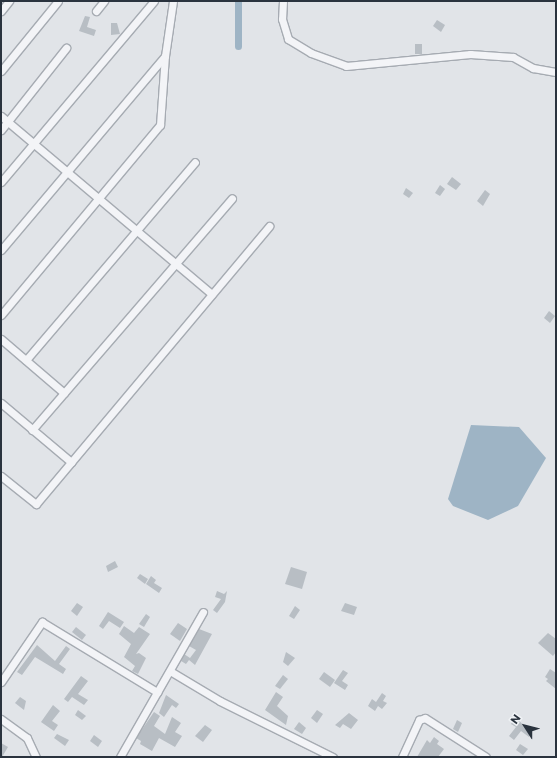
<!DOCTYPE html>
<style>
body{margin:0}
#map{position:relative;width:557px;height:758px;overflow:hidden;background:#e1e4e8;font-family:Montserrat,sans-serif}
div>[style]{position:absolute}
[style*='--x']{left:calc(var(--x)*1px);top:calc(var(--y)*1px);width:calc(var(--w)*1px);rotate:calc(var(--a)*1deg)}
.water>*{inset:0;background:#9eb4c5}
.canal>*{height:7px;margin:-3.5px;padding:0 3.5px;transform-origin:3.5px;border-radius:3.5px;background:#9eb4c5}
.building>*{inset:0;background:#b8bec4}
.roads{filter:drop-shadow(1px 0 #a6abb2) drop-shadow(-1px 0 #a6abb2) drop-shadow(0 1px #a6abb2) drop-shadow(0 -1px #a6abb2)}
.street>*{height:7px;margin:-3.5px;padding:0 3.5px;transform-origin:3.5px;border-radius:3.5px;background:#f3f4f7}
span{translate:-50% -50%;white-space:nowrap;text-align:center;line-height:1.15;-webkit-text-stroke:4px #f0f3f6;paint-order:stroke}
.frame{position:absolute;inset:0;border:2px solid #2a333e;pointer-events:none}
.north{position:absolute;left:505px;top:706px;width:40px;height:40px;-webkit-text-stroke:3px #f0f3f6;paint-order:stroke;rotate:306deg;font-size:11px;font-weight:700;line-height:16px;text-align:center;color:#2a333e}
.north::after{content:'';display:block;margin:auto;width:14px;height:18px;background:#2a333e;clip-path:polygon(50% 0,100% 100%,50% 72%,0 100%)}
</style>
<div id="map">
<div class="water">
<i style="clip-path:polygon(471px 425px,519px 427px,546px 458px,518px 506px,488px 520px,453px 506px,448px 499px)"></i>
</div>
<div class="canal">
<i style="--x:238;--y:1;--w:45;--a:90"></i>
</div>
<div class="building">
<i style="clip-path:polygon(85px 16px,90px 17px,87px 27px,96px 30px,94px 36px,79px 31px)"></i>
<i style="clip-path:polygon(437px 20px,445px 25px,441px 32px,433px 26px)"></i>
<i style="clip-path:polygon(111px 23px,117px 23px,120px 34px,111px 35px)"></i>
<i style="clip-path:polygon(415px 44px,422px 44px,422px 54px,415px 54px)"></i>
<i style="clip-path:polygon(452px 177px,461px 184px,456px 190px,447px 184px)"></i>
<i style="clip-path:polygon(440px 185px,445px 189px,440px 196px,435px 193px)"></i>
<i style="clip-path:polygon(406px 188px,413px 193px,409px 198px,403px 194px)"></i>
<i style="clip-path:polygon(485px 190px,490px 194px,483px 206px,477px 201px)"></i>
<i style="clip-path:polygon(549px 311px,555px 316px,550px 323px,544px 318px)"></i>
<i style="clip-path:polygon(115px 561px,118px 567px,108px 572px,106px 566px)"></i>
<i style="clip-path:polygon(291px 567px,307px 572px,302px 589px,285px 584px)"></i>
<i style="clip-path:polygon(140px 574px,148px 579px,145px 584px,137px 578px)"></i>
<i style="clip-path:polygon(151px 576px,156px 580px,154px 583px,162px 588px,159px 593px,146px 584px)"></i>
<i style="clip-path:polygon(217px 591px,224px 594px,227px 591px,225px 602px,217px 613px,213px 610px,221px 599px,215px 597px)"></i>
<i style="clip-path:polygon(77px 603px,83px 607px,77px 616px,71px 611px)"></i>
<i style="clip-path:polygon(345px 603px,357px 607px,354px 615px,341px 611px)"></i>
<i style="clip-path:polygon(295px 606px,300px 610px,294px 619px,289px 616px)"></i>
<i style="clip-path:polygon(108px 612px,124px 622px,120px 628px,109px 621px,103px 629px,99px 626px)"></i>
<i style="clip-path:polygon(146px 614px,150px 617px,144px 627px,139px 624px)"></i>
<i style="clip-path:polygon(178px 623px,187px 629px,180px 641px,170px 634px)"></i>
<i style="clip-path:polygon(124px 626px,134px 633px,139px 627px,150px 634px,136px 654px,139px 653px,146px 658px,138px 674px,132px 671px,135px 666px,124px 657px,131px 644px,119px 634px)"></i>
<i style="clip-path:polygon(76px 627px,86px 635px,82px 640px,72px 632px)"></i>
<i style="clip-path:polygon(199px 629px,212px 634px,195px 665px,189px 660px,186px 664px,181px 661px,184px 654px,190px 658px,196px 650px,189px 646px)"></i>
<i style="clip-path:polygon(548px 633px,556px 639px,556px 652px,553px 656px,538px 643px)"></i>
<i style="clip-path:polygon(37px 645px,55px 661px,66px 646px,70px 649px,59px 664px,66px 669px,63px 674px,35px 657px,22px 675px,17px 672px)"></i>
<i style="clip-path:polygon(286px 652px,295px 658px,288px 666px,283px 662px)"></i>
<i style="clip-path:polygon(550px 669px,556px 673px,556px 689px,546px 681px,548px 679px,545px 677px)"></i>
<i style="clip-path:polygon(343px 670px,348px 673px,342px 681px,348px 685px,345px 690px,334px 683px)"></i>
<i style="clip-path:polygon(324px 672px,335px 680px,330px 687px,319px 679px)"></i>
<i style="clip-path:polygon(283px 675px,288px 679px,280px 689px,275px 686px)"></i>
<i style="clip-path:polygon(81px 676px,88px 681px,78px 694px,88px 700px,84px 705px,72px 697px,68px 702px,64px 699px)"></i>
<i style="clip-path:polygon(276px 692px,283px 697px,277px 706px,288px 716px,286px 725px,265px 710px)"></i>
<i style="clip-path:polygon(382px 693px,386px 696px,383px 701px,387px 703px,382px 709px,378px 706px,375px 711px,368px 706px,372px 699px,376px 702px)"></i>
<i style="clip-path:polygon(166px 695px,179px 704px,176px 708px,172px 705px,164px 717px,159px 713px)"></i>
<i style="clip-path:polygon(20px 697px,26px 701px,24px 710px,15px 703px)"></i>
<i style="clip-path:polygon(53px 705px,60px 711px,52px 721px,58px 725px,54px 731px,41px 722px)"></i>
<i style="clip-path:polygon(78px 710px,86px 716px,82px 720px,75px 715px)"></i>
<i style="clip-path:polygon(317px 710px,323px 714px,317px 723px,311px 718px)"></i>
<i style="clip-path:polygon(154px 712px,160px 716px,154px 726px,165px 734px,172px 717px,181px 723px,175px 732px,182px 736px,175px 747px,159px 738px,152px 751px,140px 744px,141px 741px,136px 738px)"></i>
<i style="clip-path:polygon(349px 713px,358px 720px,351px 729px,343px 724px,340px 728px,335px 725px)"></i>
<i style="clip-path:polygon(515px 717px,532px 733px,529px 737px,521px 731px,514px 740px,509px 736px,516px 727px,511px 724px)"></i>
<i style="clip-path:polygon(457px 720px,462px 723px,458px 732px,453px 729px)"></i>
<i style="clip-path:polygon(299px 722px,306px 728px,302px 734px,294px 729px)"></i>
<i style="clip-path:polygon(205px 725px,212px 730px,203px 742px,195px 736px)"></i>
<i style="clip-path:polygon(57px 734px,69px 740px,65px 746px,54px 738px)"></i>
<i style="clip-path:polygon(94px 735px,102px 741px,98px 747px,90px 741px)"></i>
<i style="clip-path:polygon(434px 737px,439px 741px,437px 744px,444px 749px,438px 757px,417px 757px,427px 740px,430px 743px)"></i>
<i style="clip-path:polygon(1px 743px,8px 747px,2px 757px,1px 757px)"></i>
<i style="clip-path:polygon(520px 744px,528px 749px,523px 755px,516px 750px)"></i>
</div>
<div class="roads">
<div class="street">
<i style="--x:283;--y:1;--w:18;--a:93"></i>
<i style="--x:282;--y:19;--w:21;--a:73"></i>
<i style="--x:288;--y:39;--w:27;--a:31"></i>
<i style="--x:311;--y:53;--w:37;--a:20"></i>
<i style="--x:346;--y:66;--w:125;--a:-5.5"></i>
<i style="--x:470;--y:54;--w:43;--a:4"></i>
<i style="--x:513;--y:57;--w:23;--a:29"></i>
<i style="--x:533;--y:68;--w:23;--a:10"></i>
<i style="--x:1;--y:11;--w:13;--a:-51"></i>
<i style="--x:96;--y:11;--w:13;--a:-51"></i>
<i style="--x:1;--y:71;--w:90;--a:-50.8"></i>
<i style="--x:1;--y:116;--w:276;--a:40.2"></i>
<i style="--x:1;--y:130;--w:105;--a:-51.6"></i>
<i style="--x:1;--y:182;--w:237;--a:-49.8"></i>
<i style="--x:1;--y:250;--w:254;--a:-49.8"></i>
<i style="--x:1;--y:315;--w:248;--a:-50.1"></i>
<i style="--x:160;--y:125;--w:69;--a:-85.9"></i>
<i style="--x:165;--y:56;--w:56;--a:-81.7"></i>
<i style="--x:1;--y:339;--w:83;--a:40.6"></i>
<i style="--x:26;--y:360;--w:260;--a:-49.5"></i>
<i style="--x:1;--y:403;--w:92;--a:40.1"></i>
<i style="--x:32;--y:430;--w:306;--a:-49.2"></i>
<i style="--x:1;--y:476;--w:45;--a:38.7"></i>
<i style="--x:36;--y:504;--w:363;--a:-50"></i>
<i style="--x:170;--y:671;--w:58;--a:31"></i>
<i style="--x:220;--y:701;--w:126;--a:26.4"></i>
<i style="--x:1;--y:682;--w:73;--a:-55.7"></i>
<i style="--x:42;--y:622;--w:135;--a:31.3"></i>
<i style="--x:1;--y:719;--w:32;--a:36"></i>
<i style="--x:27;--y:738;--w:21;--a:65"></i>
<i style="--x:120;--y:757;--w:167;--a:-60.2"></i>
<i style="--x:402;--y:757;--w:41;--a:-65.3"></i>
<i style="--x:419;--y:720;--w:6;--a:-18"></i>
<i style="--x:425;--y:718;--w:72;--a:32.6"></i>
</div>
</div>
<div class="frame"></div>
<div class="north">N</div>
</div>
